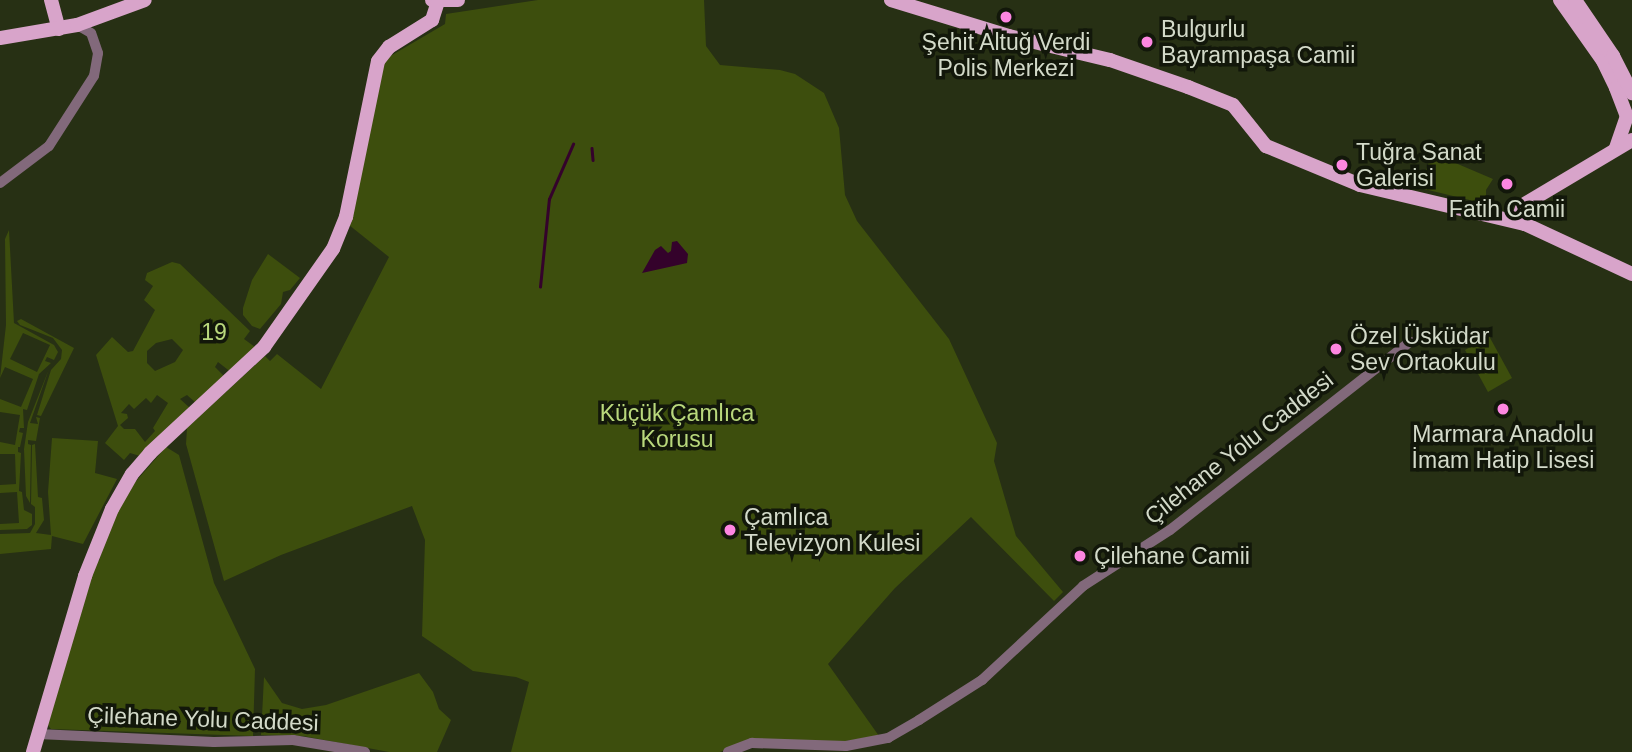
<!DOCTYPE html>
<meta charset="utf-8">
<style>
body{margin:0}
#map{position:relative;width:1632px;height:752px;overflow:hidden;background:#273014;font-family:Arial,sans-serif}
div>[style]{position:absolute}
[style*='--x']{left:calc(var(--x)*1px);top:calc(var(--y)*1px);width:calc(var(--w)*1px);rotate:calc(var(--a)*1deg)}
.green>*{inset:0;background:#3d4e0d}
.water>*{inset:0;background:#34022b}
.stream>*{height:2.5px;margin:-1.25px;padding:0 1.25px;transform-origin:1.25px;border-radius:1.25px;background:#34022b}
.minor>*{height:10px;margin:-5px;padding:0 5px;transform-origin:5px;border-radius:5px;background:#82697b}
.major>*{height:14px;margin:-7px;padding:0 7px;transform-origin:7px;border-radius:7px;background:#d8a4ca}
.dots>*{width:19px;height:19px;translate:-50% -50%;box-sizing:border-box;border:4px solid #12170a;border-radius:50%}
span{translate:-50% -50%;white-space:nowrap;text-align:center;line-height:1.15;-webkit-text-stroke:7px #12170a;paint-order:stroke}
.poi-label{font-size:23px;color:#d3dac9}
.left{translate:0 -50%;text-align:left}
.park-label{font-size:23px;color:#b9d87c}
.street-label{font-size:23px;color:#d3dac9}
</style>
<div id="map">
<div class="green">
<i style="clip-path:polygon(538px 0,704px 0,706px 46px,720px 65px,780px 70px,795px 74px,824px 93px,839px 128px,845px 195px,857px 221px,949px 339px,997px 443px,994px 461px,1016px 536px,1063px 592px,1054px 601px,971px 517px,895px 588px,828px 664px,879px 736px,819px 745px,751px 739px,720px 752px,511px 752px,529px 682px,516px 677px,473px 671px,422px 636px,425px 540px,412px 506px,281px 555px,224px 581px,186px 444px,187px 428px,265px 356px,270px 361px,277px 354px,321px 389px,389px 257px,349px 225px,375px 84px,387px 58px,445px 24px,446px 14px)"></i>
<i style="clip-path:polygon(1432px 153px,1493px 179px,1486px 190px,1486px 204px,1420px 188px)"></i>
<i style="clip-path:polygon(evenodd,9px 230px,14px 323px,54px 345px,58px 352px,54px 360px,47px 357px,45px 361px,51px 363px,39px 374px,27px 410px,23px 409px,24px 428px,20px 428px,19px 432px,23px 433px,20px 447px,18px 447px,18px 452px,21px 453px,19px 491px,22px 492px,24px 510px,32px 514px,32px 525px,27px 529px,0 530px,0 524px,19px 523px,17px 492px,0 493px,0 485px,16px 484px,15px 454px,0 454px,0 442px,15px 445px,20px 415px,0 412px,0 399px,21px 407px,33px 379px,5px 367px,0 378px,6px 325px,5px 239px,9px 230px,23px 333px,50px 345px,37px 372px,10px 359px,23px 333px)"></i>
<i style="clip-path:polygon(268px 254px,300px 278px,290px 290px,283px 292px,281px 304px,260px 329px,252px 326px,243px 315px,243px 308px,252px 280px)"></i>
<i style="clip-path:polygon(evenodd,172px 262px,180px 264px,250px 331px,244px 339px,255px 347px,232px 373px,218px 362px,215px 367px,226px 378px,196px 403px,187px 395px,180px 399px,190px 408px,140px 456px,130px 453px,124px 460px,105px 443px,118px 426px,96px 355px,112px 337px,128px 352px,133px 351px,155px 310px,144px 300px,153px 286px,145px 280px,147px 273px,172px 262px,172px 339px,183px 350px,175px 362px,155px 371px,147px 363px,147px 351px,156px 343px,172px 339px,172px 262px,157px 395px,168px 403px,153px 428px,155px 431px,145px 442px,135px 429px,124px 429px,120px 425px,128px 418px,127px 414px,121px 413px,129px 404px,134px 409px,146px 398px,151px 403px,157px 395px)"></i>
<i style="clip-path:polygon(21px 319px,74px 348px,41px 416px,37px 415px,51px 370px,61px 359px,62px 350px,53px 338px,20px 325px,17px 321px)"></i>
<i style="clip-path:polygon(1489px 336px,1512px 378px,1488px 392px,1465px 350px)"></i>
<i style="clip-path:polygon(49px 369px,30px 423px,38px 424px,36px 417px,40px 418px,36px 441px,28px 440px,28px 444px,31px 445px,30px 503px,26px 496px,24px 449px,28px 422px)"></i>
<i style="clip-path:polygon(52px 438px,98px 441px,95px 473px,117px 479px,83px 544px,52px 536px,51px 549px,0 554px,0 534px,30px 533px,35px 524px,35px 507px,31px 504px,32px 445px,35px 444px,38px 497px,42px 498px,44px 520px,36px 533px,51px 535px,48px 492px)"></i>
<i style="clip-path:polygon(166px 447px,179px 455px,214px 583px,255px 669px,253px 736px,51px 729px,47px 724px,96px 560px,99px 561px,102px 551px,99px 549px,130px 488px)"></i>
<i style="clip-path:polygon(419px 673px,433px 692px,439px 709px,451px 720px,437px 752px,389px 752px,303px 736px,261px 735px,264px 677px,282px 703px,302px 709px,326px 705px)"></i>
</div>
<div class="water">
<i style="clip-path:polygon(677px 241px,688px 254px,687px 263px,642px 273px,655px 250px,661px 246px,668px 253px,671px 251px,672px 242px)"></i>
</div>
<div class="stream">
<i style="--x:592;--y:148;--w:12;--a:85"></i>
<i style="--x:540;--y:287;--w:88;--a:-84.2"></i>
<i style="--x:549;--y:199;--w:60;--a:-66.4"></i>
</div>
<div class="minor">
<i style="--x:0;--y:183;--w:61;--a:-37.1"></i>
<i style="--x:49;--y:146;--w:83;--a:-57.3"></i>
<i style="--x:94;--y:76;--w:23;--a:-80"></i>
<i style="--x:98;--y:53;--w:21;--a:-109"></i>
<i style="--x:91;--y:33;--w:16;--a:-150"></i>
<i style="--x:38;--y:734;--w:176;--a:2.6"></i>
<i style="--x:214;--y:742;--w:79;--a:-1.5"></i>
<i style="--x:293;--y:740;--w:73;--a:9.5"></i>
<i style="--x:728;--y:752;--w:26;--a:-21"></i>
<i style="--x:752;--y:743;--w:94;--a:1.8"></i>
<i style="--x:846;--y:746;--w:43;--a:-10.8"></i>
<i style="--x:888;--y:738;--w:36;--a:-30"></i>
<i style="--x:919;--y:720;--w:75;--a:-32.4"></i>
<i style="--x:982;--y:680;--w:138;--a:-42.9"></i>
<i style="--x:1083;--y:586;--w:103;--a:-32.8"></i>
<i style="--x:1170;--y:530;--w:305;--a:-38.1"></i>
</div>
<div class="major">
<i style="--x:51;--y:0;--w:30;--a:75"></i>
<i style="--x:432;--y:0;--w:26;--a:0"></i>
<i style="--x:891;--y:0;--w:123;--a:17"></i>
<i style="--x:1009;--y:36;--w:104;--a:13.4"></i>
<i style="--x:1110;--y:60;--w:83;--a:19.1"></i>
<i style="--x:1188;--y:87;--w:48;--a:21.8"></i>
<i style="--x:1233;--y:105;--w:53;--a:51.2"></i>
<i style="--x:1266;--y:146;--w:102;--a:22.5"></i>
<i style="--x:1360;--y:185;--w:170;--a:13.3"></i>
<i style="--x:1525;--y:224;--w:118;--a:25"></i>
<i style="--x:1560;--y:0;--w:75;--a:54.8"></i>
<i style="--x:1603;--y:61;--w:30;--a:64"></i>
<i style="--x:1616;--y:88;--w:30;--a:69"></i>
<i style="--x:1627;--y:116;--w:34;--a:109"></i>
<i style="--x:1575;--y:0;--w:68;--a:55.8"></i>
<i style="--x:1613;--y:56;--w:42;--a:62.8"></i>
<i style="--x:0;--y:38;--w:78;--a:-9.6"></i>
<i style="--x:77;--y:25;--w:72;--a:-20.2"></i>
<i style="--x:1525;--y:224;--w:9;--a:-144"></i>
<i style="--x:1518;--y:219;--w:15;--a:-70"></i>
<i style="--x:1523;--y:205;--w:127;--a:-30.8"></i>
<i style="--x:33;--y:752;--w:184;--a:-73.5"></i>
<i style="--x:85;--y:576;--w:72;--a:-68.1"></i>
<i style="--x:112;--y:509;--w:40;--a:-60.3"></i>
<i style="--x:132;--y:474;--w:28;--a:-49"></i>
<i style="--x:150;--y:453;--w:156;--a:-42.9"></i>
<i style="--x:264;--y:347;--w:120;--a:-54.9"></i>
<i style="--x:333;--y:249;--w:35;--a:-68"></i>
<i style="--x:346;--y:217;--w:159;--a:-78.4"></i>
<i style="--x:378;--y:61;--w:18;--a:-52"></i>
<i style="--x:389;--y:47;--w:51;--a:-32.1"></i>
<i style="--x:432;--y:20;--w:19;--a:-72"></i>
</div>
<div class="dots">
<i style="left:1006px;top:17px;background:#fd86e1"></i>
<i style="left:1147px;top:42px;background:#fd86e1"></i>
<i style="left:1342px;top:165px;background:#fd86e1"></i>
<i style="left:1507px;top:184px;background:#fd86e1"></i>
<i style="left:1336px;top:349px;background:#fd86e1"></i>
<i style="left:1503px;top:409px;background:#fd86e1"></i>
<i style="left:730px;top:530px;background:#fd86e1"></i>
<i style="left:1080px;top:556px;background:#fd86e1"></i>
</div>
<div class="poi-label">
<span class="left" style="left:1161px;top:42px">Bulgurlu<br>Bayrampaşa Camii</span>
<span style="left:1006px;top:55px">Şehit Altuğ Verdi<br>Polis Merkezi</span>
<span class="left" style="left:1356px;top:165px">Tuğra Sanat<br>Galerisi</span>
<span style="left:1507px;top:209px">Fatih Camii</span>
<span class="left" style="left:1350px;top:349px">Özel Üsküdar<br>Sev Ortaokulu</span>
<span style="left:1503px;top:447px">Marmara Anadolu<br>İmam Hatip Lisesi</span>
<span class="left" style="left:744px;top:530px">Çamlıca<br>Televizyon Kulesi</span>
<span class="left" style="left:1094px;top:556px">Çilehane Camii</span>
</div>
<div class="park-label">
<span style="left:214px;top:332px">19</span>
<span style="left:677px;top:426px">Küçük Çamlıca<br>Korusu</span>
</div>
<div class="street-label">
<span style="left:1239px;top:448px;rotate:-38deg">Çilehane Yolu Caddesi</span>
<span style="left:203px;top:719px;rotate:2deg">Çilehane Yolu Caddesi</span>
</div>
</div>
